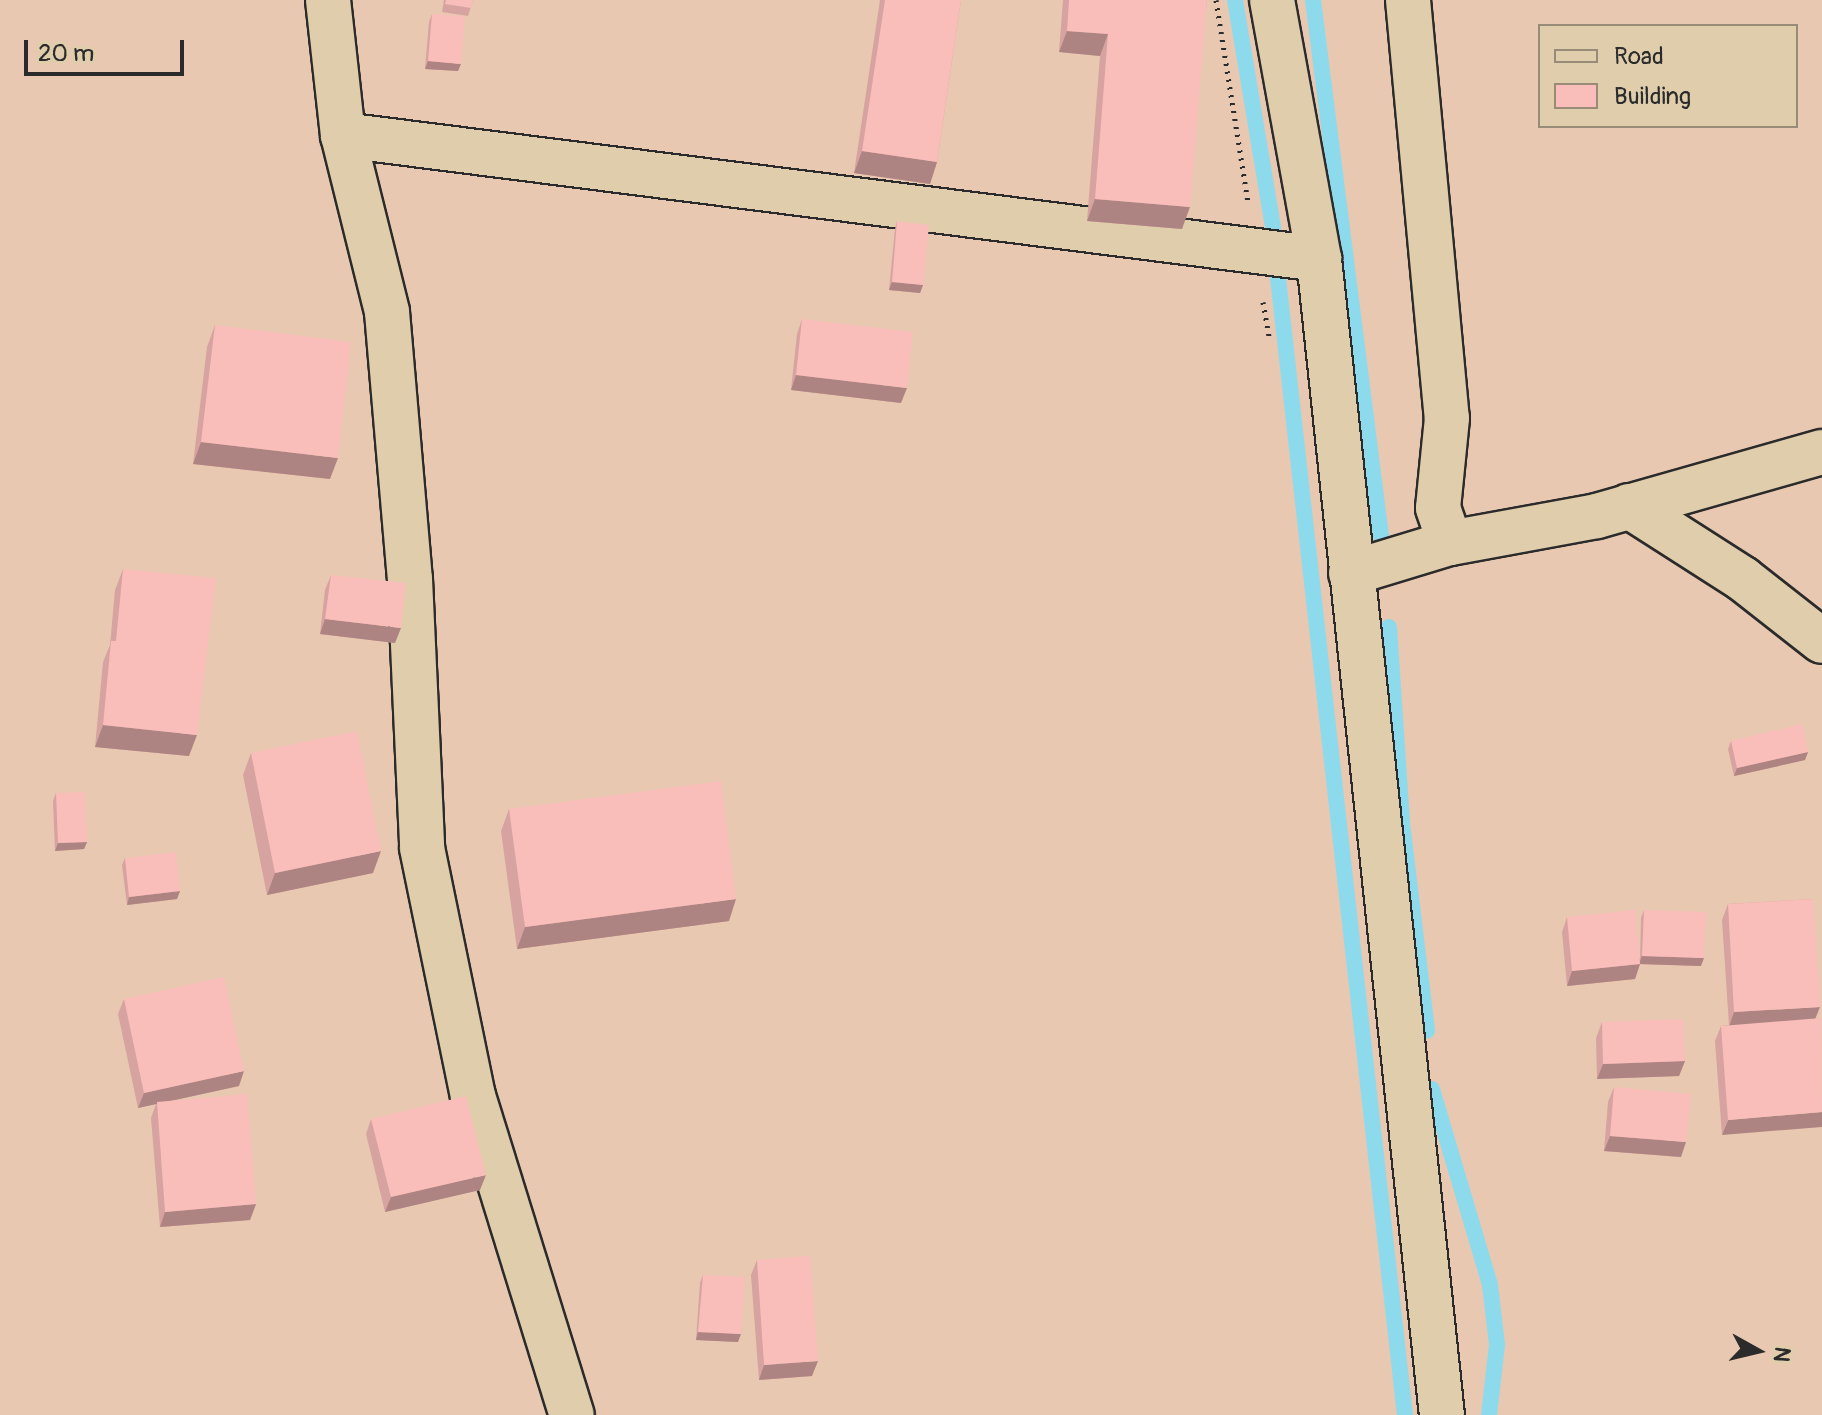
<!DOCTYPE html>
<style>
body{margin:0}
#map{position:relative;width:1822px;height:1415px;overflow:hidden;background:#e8c8b0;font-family:Pangolin,sans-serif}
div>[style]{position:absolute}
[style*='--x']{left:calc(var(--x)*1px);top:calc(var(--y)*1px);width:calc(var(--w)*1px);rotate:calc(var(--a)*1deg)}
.stream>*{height:16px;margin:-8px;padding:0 8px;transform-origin:8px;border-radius:8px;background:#8edaed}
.path>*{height:5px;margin-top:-2.5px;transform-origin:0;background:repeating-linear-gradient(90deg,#2b2b2b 0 2px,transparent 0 8px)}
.roads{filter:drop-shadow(2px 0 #2b2b2b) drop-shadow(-2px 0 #2b2b2b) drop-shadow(0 2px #2b2b2b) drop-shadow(0 -2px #2b2b2b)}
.minor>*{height:44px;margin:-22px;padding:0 22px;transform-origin:22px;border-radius:22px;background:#e0cdab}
.wall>*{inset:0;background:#d6a3a0}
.shaded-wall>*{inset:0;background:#ae8482}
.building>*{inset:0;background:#f9bdba}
span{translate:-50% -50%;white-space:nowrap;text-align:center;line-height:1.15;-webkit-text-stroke:8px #e0cdab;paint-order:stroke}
.legend{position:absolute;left:1538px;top:24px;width:260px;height:104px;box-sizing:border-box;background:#e0cdab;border:2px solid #988c78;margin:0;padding:10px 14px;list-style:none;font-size:24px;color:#2b2b2b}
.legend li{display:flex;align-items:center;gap:16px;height:40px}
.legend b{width:40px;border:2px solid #988c78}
.north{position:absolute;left:1718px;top:1311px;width:80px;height:80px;-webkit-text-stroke:6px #e0cdab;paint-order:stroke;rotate:98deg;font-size:22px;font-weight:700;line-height:32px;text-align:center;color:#2b2b2b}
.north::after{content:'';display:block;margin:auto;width:28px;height:36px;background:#2b2b2b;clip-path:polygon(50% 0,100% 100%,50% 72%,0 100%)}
.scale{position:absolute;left:24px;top:40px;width:160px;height:36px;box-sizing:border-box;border:4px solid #2b2b2b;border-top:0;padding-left:10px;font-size:24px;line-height:28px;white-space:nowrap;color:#2b2b2b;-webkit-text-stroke:6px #e0cdab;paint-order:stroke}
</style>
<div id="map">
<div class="stream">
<i style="--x:1235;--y:0;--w:231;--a:80.5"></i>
<i style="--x:1313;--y:0;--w:540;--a:82.77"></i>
<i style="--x:1277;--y:269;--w:1153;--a:83.63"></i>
<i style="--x:1389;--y:627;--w:196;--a:86.2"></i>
<i style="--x:1402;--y:823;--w:209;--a:83.1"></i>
<i style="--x:1432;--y:1089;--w:204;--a:73.5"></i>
<i style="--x:1490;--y:1285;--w:60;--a:83.3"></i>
<i style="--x:1497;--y:1345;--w:70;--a:96.5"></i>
</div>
<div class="path">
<i style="--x:1216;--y:0;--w:204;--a:81"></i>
<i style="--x:1263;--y:302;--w:35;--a:80"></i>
</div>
<div class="roads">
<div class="minor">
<i style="--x:328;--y:0;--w:136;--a:83.7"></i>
<i style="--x:343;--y:135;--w:182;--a:76"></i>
<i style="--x:387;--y:312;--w:268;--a:85.1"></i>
<i style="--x:410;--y:579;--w:269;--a:87.4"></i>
<i style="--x:422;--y:848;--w:253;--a:78.4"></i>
<i style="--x:473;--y:1096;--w:334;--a:72.8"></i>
<i style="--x:1272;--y:0;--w:263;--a:79.7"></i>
<i style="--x:1319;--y:259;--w:1163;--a:83.93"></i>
<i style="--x:1408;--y:0;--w:420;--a:84.7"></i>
<i style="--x:1447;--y:418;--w:90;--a:95.7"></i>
<i style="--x:1438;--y:508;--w:37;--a:71"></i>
<i style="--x:343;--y:135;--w:984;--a:7.24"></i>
<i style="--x:1629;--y:506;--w:135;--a:32.6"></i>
<i style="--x:1743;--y:579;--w:100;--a:38.1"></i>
<i style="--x:1351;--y:573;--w:103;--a:-16.9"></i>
<i style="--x:1450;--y:543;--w:149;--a:-10.4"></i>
<i style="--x:1597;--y:516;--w:234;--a:-15.9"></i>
</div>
</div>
<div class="wall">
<i style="clip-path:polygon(444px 0,473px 0,468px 16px,442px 12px)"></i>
<i style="clip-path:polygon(880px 0,961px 0,937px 162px,930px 184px,854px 173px)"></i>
<i style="clip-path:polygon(1063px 0,1207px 0,1182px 229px,1087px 221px,1100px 56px,1059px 52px)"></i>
<i style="clip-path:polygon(432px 14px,458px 71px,425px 69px,429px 22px)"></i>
<i style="clip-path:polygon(897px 221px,923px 285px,920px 293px,889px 290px,895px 229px)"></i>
<i style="clip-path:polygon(802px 319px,901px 403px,791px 390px,797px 334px)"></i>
<i style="clip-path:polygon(215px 325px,330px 479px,193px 464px,207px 347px)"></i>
<i style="clip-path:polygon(123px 569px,189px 756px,95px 747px,103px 662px,110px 645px,115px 590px)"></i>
<i style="clip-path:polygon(331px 575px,395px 643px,320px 634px,325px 590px)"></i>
<i style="clip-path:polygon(1731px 741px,1808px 752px,1805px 760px,1734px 776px,1728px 749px)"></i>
<i style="clip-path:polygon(251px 753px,373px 873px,267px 895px,243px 775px)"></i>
<i style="clip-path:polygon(56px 793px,87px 842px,84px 849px,55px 851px,53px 801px)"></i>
<i style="clip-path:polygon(509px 809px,729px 921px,517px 949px,501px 831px)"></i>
<i style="clip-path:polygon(125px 858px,180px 891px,177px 899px,127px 905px,122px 865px)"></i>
<i style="clip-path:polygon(1813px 899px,1722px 1135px,1715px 1041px,1721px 1026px,1729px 1025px,1722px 920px,1728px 904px)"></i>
<i style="clip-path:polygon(1644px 910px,1701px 966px,1640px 964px,1635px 979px,1567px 986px,1562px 932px,1567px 917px,1640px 959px,1641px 918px)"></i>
<i style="clip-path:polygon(124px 999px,239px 1086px,166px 1102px,256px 1204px,250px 1220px,160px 1227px,151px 1118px,156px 1104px,138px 1108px,118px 1014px)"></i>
<i style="clip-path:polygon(1602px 1022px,1685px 1061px,1679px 1076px,1597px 1079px,1596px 1038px)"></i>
<i style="clip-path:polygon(1614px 1087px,1681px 1157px,1604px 1151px,1608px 1102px)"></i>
<i style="clip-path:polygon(371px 1119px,480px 1190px,385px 1212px,366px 1134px)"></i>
<i style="clip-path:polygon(757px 1260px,812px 1376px,759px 1380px,751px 1275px)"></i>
<i style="clip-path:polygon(703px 1275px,738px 1342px,696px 1340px,700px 1283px)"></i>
</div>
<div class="shaded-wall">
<i style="clip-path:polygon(1067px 31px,1108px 34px,1100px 56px,1059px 52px)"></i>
<i style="clip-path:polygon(428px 61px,461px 64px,458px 71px,425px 69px)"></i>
<i style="clip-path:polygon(862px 151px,937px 162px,930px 184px,854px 173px)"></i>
<i style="clip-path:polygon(1095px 199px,1190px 207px,1182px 229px,1087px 221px)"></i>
<i style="clip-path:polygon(892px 282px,923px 285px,920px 293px,889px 290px)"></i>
<i style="clip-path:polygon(796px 375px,907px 388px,901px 403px,791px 390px)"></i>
<i style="clip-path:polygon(201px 442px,338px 458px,330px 479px,193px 464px)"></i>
<i style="clip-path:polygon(325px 619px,401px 628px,395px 643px,320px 634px)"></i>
<i style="clip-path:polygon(103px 725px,197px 735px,189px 756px,95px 747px)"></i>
<i style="clip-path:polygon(1808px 752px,1805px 760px,1734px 776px,1737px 768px)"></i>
<i style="clip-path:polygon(87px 842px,84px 849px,55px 851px,58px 843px)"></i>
<i style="clip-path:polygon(381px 851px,373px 873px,267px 895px,275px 873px)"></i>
<i style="clip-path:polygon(180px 891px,177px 899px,127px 905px,129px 897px)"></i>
<i style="clip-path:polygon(736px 899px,729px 921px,517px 949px,525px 927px)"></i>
<i style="clip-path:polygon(1642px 956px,1704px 958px,1701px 966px,1639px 964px)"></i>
<i style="clip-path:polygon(1640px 964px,1635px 979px,1567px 986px,1572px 971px)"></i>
<i style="clip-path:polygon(1820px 1007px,1814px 1022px,1729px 1027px,1734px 1012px)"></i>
<i style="clip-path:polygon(1685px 1061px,1679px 1076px,1597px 1079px,1603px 1064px)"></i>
<i style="clip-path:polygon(244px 1071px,239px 1086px,138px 1108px,144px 1093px)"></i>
<i style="clip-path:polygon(1822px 1112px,1822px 1127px,1722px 1135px,1728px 1120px)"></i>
<i style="clip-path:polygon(1610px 1136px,1686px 1142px,1681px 1157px,1604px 1151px)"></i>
<i style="clip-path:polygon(486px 1175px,480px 1190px,385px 1212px,391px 1197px)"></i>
<i style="clip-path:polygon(256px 1204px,250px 1220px,160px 1227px,165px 1212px)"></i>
<i style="clip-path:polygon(698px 1332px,741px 1334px,738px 1342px,696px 1340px)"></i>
<i style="clip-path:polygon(818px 1361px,812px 1376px,759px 1380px,764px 1365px)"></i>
</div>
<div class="building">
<i style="clip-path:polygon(446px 0,473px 0,471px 8px,445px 4px)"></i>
<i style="clip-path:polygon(885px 0,961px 0,937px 162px,862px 151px)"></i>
<i style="clip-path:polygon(1069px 0,1207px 0,1190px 207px,1095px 199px,1108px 34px,1067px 31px)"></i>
<i style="clip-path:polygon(432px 14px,465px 16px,461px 64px,428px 61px)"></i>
<i style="clip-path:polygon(897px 221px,929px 225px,923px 285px,892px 282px)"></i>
<i style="clip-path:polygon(802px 319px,913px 332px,907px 388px,796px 375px)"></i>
<i style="clip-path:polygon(215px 325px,351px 342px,338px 458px,201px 442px)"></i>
<i style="clip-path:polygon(123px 569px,216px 578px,197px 735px,103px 725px,111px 641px,116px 641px)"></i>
<i style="clip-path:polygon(331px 575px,406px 583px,401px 628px,325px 619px)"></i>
<i style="clip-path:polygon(1802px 724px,1808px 752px,1737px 768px,1731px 741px)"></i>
<i style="clip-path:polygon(357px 731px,381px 851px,275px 873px,251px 753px)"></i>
<i style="clip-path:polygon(721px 781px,736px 899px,525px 927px,509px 809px)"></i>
<i style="clip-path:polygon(85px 792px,87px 842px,58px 843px,56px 793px)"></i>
<i style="clip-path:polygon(176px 852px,180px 891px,129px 897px,125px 858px)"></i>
<i style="clip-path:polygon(1813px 899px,1820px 1007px,1734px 1012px,1728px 904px)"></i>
<i style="clip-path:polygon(1635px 910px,1640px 964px,1572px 971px,1567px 917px)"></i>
<i style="clip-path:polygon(1644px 910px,1706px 912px,1704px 958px,1642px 956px)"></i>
<i style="clip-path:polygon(224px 977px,244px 1071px,144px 1093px,124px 999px)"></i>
<i style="clip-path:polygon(1821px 1018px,1822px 1112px,1728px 1120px,1721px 1026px)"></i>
<i style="clip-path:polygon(1683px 1019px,1685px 1061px,1603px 1064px,1602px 1022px)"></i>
<i style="clip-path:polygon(1614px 1087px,1691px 1094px,1686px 1142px,1610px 1136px)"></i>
<i style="clip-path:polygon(247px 1094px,256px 1204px,165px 1212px,157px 1102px)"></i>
<i style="clip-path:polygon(466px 1096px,486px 1175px,391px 1197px,371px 1119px)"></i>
<i style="clip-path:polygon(810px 1256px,818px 1361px,764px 1365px,757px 1260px)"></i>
<i style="clip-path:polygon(703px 1275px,745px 1277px,741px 1334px,698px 1332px)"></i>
</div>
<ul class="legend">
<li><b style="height:10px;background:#e0cdab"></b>Road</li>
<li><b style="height:22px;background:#f9bdba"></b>Building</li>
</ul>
<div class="north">N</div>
<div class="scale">20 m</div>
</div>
